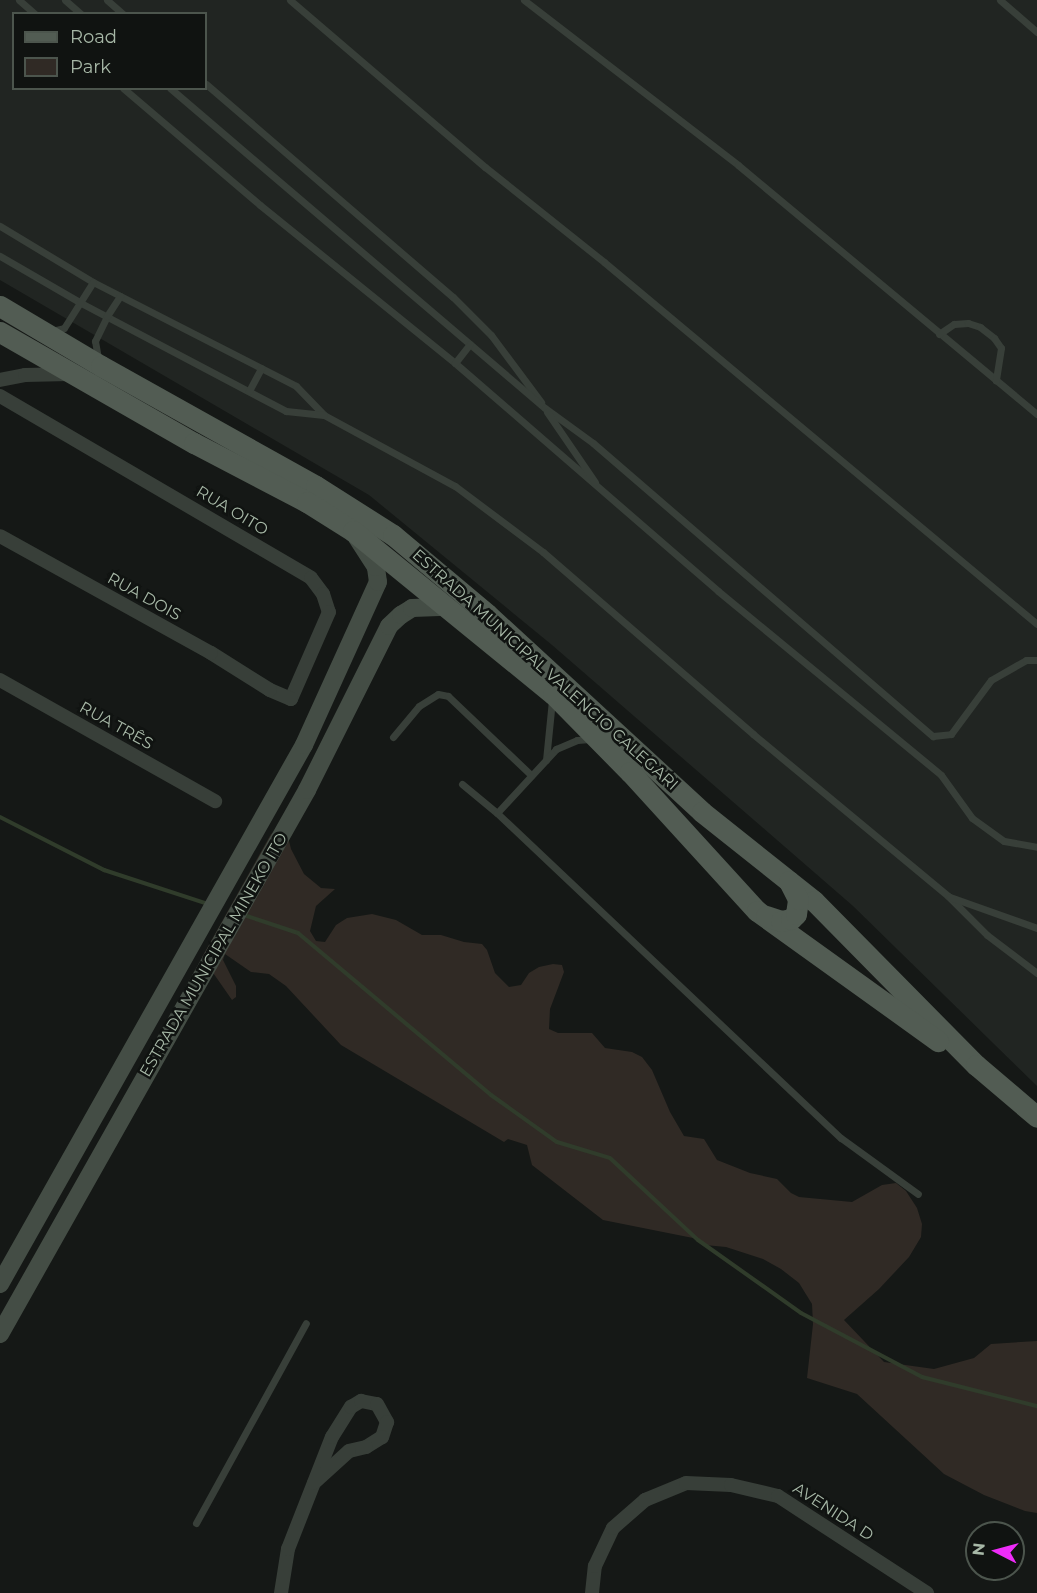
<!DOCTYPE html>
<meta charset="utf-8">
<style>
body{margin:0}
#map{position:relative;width:1037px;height:1593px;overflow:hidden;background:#151816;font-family:Montserrat,sans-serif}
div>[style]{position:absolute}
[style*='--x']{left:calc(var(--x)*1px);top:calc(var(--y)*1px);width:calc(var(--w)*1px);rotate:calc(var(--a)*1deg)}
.built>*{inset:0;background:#212522}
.green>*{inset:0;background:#302a25}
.stream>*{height:4px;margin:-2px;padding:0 2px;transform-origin:2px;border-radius:2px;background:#303c2b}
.lane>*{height:7px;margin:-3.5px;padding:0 3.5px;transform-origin:3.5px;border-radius:3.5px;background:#383f39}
.street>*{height:14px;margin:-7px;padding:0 7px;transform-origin:7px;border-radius:7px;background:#383f39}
.secondary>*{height:18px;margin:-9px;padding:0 9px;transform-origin:9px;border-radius:9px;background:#444d45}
.primary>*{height:21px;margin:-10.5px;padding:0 10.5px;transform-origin:10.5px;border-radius:10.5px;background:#525c53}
span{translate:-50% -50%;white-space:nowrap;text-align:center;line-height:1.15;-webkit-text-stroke:5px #101311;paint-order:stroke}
.street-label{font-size:16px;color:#a7b8a7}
.legend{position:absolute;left:12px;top:12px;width:195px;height:78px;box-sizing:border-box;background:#101311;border:2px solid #4c554d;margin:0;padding:8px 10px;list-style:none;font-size:18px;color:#a7b8a7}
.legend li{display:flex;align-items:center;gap:12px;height:30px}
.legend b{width:30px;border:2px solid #4c554d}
.north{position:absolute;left:965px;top:1521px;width:60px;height:60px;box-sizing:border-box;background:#101311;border:2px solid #4c554d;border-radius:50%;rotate:276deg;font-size:16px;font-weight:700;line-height:24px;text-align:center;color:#a7b8a7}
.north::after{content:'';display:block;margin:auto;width:21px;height:27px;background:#ef2cf9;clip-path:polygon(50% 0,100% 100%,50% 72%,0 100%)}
</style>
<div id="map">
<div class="built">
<i style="clip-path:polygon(evenodd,0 0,1037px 0,1037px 1086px,853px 906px,552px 645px,369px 495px,0 280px,0 0,14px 14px,206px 14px,206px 88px,14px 88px,14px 14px)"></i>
</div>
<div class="green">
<i style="clip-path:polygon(281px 826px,286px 829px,291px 849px,304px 874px,321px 888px,335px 889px,316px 906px,310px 931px,316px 941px,325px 942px,336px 925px,347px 918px,372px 914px,396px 920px,422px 935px,441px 935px,464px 942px,482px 944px,487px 950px,495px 973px,509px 987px,521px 985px,529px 973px,539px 967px,553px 964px,562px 965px,564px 972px,550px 1009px,549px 1029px,558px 1033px,592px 1033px,605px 1048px,632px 1052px,642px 1057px,652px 1070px,670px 1112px,684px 1136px,704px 1139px,717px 1160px,750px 1173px,777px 1179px,791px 1193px,799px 1197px,852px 1202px,882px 1185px,896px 1183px,906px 1191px,917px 1208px,922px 1224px,921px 1237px,909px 1257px,879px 1289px,844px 1320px,884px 1362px,934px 1369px,974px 1358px,991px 1344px,1037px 1341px,1037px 1513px,1025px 1511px,984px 1495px,944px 1474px,857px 1394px,807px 1378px,813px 1324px,812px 1304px,799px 1283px,781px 1269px,763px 1259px,726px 1247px,705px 1245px,698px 1239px,603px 1220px,532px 1165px,527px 1145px,508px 1139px,504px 1142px,341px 1045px,286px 986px,269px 974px,251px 972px,225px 954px,223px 960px,236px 986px,236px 997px,232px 1000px,202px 957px,271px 834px)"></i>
</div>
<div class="stream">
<i style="--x:0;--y:817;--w:117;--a:27"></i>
<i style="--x:104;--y:870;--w:109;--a:18.1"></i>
<i style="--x:244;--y:915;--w:57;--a:18.4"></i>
<i style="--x:298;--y:933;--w:252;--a:40"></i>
<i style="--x:491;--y:1095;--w:81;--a:35.5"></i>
<i style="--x:557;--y:1142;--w:55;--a:16.8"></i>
<i style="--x:610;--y:1158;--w:120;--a:43"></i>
<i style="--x:698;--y:1240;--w:126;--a:35.3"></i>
<i style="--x:801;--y:1313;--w:137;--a:27.9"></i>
<i style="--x:922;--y:1377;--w:119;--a:14.2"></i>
</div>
<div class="lane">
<i style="--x:19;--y:0;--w:21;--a:41"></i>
<i style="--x:65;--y:0;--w:21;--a:41"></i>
<i style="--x:107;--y:0;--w:21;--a:41"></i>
<i style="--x:290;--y:0;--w:257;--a:40.6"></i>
<i style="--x:485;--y:167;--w:152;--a:38.6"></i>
<i style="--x:604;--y:262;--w:564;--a:39.9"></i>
<i style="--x:524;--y:0;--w:270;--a:37.6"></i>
<i style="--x:738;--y:165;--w:389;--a:39.8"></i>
<i style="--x:1000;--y:0;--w:49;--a:40.9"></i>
<i style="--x:206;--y:84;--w:326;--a:40.8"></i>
<i style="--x:453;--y:297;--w:54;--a:45"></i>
<i style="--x:491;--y:335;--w:84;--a:53.3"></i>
<i style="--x:123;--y:88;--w:180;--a:40.5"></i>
<i style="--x:260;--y:205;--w:251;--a:39"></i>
<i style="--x:455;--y:363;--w:348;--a:40.9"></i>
<i style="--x:718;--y:591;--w:289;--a:39.5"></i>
<i style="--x:941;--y:775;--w:53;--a:54.2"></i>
<i style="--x:972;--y:818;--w:39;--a:36"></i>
<i style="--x:1004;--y:841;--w:34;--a:10"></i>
<i style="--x:170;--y:88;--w:493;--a:40.5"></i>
<i style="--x:545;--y:408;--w:59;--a:36.1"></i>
<i style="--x:593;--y:443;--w:449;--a:40.8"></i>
<i style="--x:933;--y:736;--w:18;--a:-6"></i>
<i style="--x:951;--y:734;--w:67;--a:-53.5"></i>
<i style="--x:991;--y:680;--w:40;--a:-29.7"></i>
<i style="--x:1026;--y:660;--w:11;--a:0"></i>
<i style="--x:0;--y:226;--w:109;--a:31.1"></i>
<i style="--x:93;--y:282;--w:228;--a:27.1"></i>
<i style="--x:296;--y:386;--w:40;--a:46"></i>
<i style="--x:324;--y:415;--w:149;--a:28.5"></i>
<i style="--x:455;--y:486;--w:110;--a:36.9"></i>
<i style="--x:543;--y:552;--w:278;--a:40.9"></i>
<i style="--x:753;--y:734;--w:254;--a:39.7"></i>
<i style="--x:948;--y:896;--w:55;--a:45"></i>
<i style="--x:987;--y:935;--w:63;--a:37.2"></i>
<i style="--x:0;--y:256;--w:94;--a:30.1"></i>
<i style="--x:81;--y:303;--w:232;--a:27.8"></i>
<i style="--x:286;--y:411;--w:38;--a:6"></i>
<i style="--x:52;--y:331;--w:12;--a:-14"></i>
<i style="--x:64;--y:328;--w:54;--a:-57.8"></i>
<i style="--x:939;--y:334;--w:18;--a:-34"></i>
<i style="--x:954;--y:324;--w:14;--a:-4"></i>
<i style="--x:968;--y:323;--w:13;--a:18"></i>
<i style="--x:980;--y:327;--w:18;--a:38"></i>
<i style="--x:994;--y:338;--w:12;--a:55"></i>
<i style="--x:1001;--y:348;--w:33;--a:99"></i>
<i style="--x:98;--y:358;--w:17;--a:-100"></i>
<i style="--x:95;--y:341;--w:28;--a:-64"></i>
<i style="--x:107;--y:316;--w:24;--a:-57"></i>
<i style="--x:455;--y:363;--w:24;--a:-52"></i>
<i style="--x:249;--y:391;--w:26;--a:-62"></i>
<i style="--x:547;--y:412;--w:85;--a:55.6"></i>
<i style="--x:393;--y:737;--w:40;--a:-50"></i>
<i style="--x:419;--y:706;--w:22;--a:-32"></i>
<i style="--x:438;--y:694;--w:10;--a:11"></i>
<i style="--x:448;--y:696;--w:115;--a:43.6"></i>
<i style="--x:546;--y:760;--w:60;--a:-84.3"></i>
<i style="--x:462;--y:784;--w:45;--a:39.6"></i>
<i style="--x:497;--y:813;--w:473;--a:43.4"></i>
<i style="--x:841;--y:1138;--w:95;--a:36"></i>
<i style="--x:497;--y:813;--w:87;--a:-47.3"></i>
<i style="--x:556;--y:749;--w:23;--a:-23"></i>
<i style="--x:577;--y:740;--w:13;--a:-4"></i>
<i style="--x:950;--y:897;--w:92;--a:19.6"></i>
<i style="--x:196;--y:1523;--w:228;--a:-61.2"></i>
</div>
<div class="street">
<i style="--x:0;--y:380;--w:25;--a:-11"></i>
<i style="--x:25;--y:375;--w:44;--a:-1.3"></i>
<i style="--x:0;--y:396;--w:360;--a:30.3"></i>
<i style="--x:311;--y:578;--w:20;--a:53"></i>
<i style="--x:323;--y:594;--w:19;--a:72"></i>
<i style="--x:329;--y:612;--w:95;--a:113.6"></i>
<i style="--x:291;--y:699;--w:23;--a:-157"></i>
<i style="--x:270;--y:690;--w:70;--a:-147.9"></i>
<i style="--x:211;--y:653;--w:241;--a:-151"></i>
<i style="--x:0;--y:680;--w:247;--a:29.4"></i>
<i style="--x:281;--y:1593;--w:45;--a:-81"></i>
<i style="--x:288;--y:1549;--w:120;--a:-68.6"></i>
<i style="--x:332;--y:1437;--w:36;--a:-58"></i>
<i style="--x:351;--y:1407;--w:12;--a:-31"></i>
<i style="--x:361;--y:1401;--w:16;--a:11"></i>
<i style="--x:377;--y:1404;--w:21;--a:61"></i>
<i style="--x:387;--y:1422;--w:16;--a:108"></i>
<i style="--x:382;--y:1437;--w:19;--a:148"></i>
<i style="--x:366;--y:1447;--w:17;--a:167"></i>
<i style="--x:349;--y:1451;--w:47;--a:137.6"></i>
<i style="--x:592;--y:1593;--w:27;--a:-84"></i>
<i style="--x:595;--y:1566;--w:42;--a:-64.7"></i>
<i style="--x:613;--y:1528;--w:43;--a:-41.2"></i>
<i style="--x:645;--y:1500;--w:44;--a:-22.5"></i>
<i style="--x:686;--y:1483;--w:45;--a:2.5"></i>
<i style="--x:731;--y:1485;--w:48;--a:13.2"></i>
<i style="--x:778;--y:1496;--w:178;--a:33.1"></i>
</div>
<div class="secondary">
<i style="--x:0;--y:1284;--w:619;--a:-60.58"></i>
<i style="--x:304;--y:745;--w:179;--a:-65.6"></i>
<i style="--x:378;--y:582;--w:15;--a:-98"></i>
<i style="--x:376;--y:567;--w:35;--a:-123"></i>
<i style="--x:0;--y:1334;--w:625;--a:-60.56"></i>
<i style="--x:307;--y:790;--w:183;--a:-63.4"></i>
<i style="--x:389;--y:626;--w:16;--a:-43"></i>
<i style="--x:401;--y:615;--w:13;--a:-32"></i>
<i style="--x:412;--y:608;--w:34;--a:-2"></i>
</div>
<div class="primary">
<i style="--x:0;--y:306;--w:117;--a:30.7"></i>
<i style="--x:101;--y:366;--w:246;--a:29.2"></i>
<i style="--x:316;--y:486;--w:91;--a:32.5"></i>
<i style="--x:393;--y:535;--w:123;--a:40"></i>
<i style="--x:487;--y:614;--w:292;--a:42.6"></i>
<i style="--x:702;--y:812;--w:143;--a:38.5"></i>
<i style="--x:814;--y:901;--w:231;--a:45.4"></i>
<i style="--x:976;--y:1065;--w:80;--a:40.4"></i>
<i style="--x:0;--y:332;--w:224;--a:29.8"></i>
<i style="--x:194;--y:443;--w:127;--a:27.6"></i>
<i style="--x:307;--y:502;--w:54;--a:32.2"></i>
<i style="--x:353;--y:531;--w:258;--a:39.2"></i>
<i style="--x:553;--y:694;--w:110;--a:45.4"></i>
<i style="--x:630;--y:772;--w:188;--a:47.6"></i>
<i style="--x:757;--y:911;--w:223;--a:35.7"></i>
<i style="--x:766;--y:916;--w:16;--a:18"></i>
<i style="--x:781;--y:921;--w:10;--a:-11"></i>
<i style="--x:791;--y:919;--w:7;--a:-45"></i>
<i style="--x:796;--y:914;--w:15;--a:-82"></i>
<i style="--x:798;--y:899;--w:20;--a:-117"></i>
</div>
<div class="street-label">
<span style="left:232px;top:511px;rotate:31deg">RUA OITO</span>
<span style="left:144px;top:597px;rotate:29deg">RUA DOIS</span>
<span style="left:545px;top:670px;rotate:42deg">ESTRADA MUNICIPAL VALENCIO CALEGARI</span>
<span style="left:116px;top:726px;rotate:29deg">RUA TRÊS</span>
<span style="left:214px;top:955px;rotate:-60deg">ESTRADA MUNICIPAL MINEKO ITO</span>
<span style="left:833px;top:1512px;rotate:33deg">AVENIDA D</span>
</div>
<ul class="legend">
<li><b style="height:8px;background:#525c53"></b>Road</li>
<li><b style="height:16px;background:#302a25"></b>Park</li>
</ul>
<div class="north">N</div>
</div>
